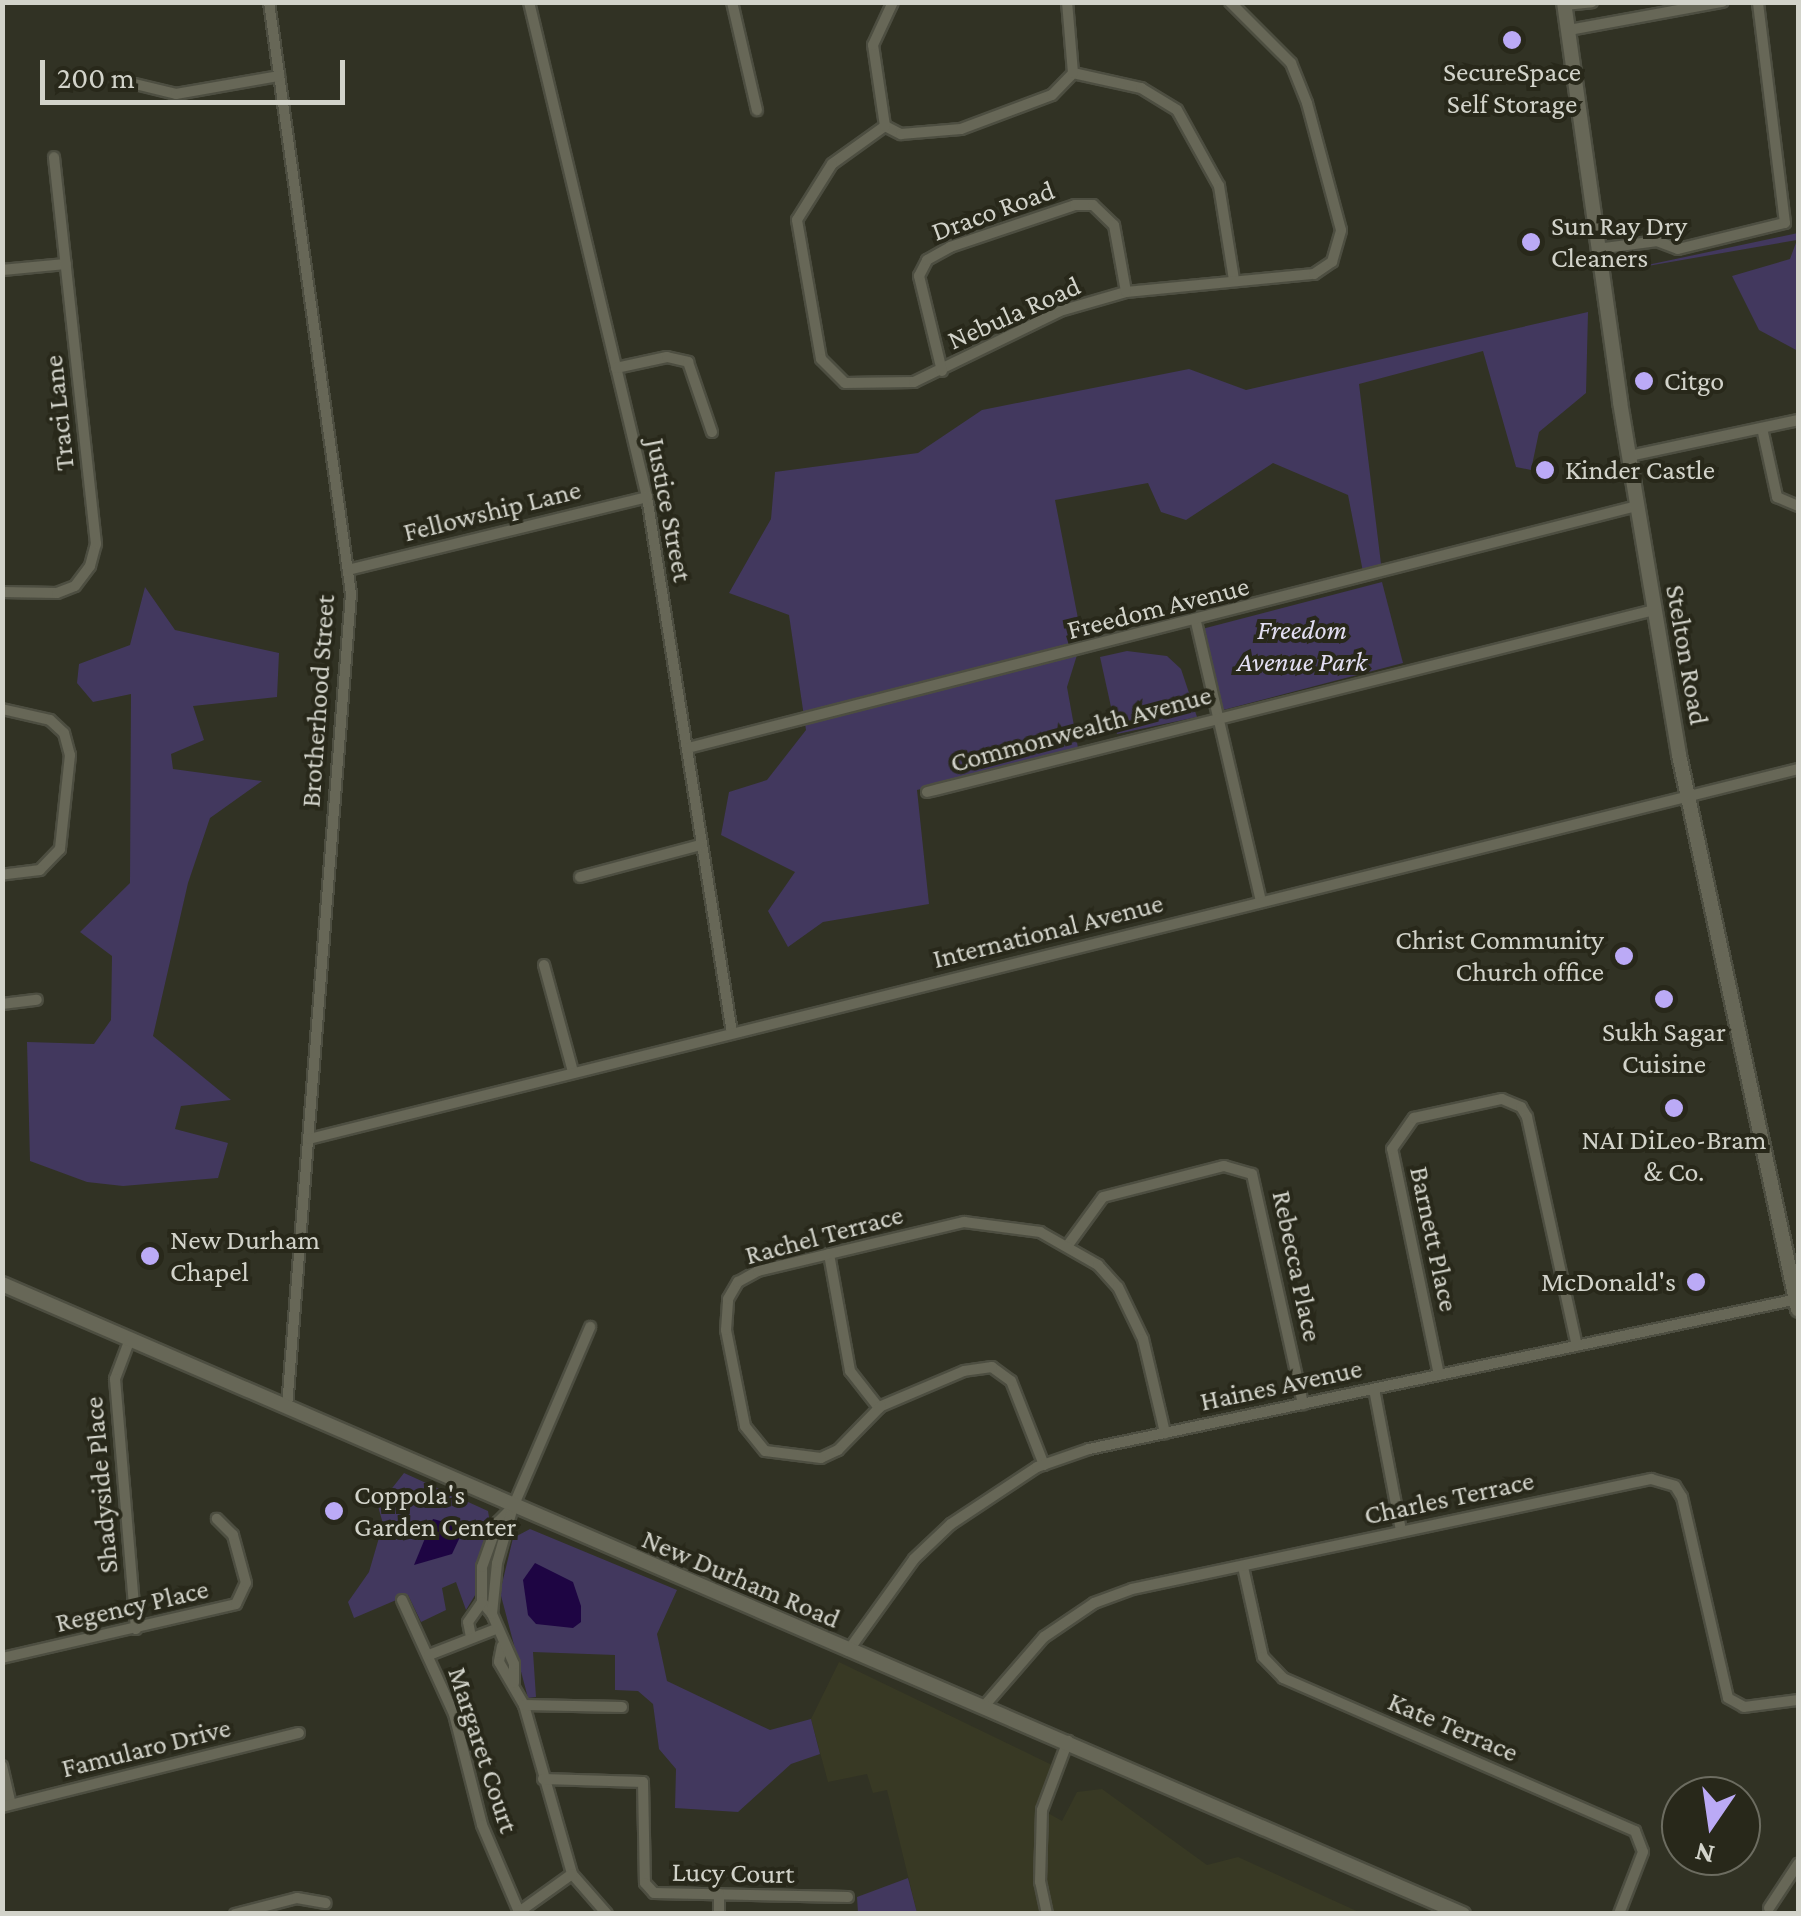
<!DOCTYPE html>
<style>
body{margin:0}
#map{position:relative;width:1801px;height:1916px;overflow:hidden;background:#313224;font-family:"Crimson Pro",serif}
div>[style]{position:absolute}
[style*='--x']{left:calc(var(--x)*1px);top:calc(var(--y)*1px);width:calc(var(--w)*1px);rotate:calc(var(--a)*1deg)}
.built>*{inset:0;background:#383924}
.green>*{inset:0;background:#42385e}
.water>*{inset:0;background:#1e0543}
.roads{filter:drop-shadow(2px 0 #4d4e41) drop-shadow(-2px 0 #4d4e41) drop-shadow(0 2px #4d4e41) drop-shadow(0 -2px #4d4e41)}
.street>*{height:10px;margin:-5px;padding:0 5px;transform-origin:5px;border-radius:5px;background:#676757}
.secondary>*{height:14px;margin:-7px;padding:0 7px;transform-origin:7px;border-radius:7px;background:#676757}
.dots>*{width:28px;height:28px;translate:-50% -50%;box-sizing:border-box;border:5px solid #28281a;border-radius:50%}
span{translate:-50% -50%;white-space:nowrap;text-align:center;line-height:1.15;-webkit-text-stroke:8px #28281a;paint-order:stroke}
.poi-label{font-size:28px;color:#d2d3ca}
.left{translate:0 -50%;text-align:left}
.right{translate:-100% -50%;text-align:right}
.street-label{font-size:28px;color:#d2d3ca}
.park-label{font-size:28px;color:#e2def2;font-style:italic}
.frame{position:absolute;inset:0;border:5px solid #d2d3ca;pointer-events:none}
.north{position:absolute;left:1661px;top:1776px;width:100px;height:100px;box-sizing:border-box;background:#28281a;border:2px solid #6c6c60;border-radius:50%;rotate:193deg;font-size:28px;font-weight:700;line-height:40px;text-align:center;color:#d2d3ca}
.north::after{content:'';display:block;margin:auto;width:35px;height:45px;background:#bbaaf6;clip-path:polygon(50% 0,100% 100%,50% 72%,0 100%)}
.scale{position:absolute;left:40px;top:60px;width:305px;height:45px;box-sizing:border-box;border:5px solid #d2d3ca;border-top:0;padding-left:12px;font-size:30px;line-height:35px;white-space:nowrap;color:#d2d3ca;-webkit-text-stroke:8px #28281a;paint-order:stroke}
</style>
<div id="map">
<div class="built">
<i style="clip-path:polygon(839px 1662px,1054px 1766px,1039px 1808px,1062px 1821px,1077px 1792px,1102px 1789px,1207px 1865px,1238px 1857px,1361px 1913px,917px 1913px,887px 1790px,873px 1793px,867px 1774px,828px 1782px,811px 1719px)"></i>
</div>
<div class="green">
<i style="clip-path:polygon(1798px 233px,1798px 351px,1759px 330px,1732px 276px,1790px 259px,1797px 240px,1619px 271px)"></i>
<i style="clip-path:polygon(1588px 312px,1586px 393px,1539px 432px,1531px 470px,1516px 467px,1483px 351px,1359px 384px,1382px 572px,1364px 577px,1348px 495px,1273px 463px,1186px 520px,1161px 512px,1148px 483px,1055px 500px,1082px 639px,1067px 687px,1078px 748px,917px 790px,929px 904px,823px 922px,788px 947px,768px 911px,795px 872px,721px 835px,729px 792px,767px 780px,806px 730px,789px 615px,729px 593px,771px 519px,775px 472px,918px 453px,982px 410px,1189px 369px,1246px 390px)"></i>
<i style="clip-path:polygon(1382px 582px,1403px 663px,1223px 710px,1202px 629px)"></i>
<i style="clip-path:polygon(145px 587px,175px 630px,279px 653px,277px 697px,193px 706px,204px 740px,171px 754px,173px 769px,262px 781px,210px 818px,188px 883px,153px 1036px,231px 1100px,181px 1106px,175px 1129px,228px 1143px,218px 1178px,123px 1186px,87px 1182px,30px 1161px,27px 1042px,94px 1044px,111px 1020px,112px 956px,80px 932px,130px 883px,131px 694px,93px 702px,77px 683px,79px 664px,130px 645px)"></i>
<i style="clip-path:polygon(1127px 651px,1167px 656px,1181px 669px,1197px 717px,1117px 734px,1100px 657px)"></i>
<i style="clip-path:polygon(404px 1473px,488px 1511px,491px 1529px,477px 1592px,466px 1610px,456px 1582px,442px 1588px,446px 1610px,421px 1622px,408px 1595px,354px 1618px,348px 1602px,369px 1572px,383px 1524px,378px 1506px)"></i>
<i style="clip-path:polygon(530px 1529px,677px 1590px,657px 1634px,667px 1681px,770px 1730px,811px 1719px,820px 1754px,791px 1764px,738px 1812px,675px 1808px,676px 1769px,659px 1749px,653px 1704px,638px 1691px,615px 1690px,615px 1655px,533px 1652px,536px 1697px,528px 1698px,500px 1592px,513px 1538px)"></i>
<i style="clip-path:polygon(908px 1878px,917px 1913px,858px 1913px,857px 1897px)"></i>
</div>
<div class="water">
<i style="clip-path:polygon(433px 1519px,460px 1526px,460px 1537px,452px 1554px,414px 1565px)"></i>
<i style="clip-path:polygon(535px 1563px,573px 1582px,581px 1606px,581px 1622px,573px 1628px,536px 1624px,528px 1615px,523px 1580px)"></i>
</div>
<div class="roads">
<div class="street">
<i style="--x:269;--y:2;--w:598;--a:82.11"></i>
<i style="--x:351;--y:594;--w:816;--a:94.5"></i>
<i style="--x:529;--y:2;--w:509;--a:76.59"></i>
<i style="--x:647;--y:497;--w:543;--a:80.99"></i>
<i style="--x:732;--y:2;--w:111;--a:77"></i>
<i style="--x:1565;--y:5;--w:27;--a:-6"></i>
<i style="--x:1569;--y:30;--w:156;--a:-10.4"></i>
<i style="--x:1073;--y:73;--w:70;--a:12.4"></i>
<i style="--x:1141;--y:88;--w:42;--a:31.4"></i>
<i style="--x:1177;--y:110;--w:87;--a:61.1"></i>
<i style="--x:1219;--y:186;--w:95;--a:80.9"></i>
<i style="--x:135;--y:84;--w:42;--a:13.7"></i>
<i style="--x:176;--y:94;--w:105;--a:-9.9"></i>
<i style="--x:885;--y:126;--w:65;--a:144.4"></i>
<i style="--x:832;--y:164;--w:66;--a:122"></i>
<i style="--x:797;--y:220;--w:141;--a:80.2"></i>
<i style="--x:821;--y:359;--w:34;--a:45"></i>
<i style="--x:845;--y:383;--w:69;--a:-0.8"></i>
<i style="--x:914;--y:382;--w:162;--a:-25.9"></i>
<i style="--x:1060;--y:311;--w:69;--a:-16.1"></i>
<i style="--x:1126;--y:292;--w:189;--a:-5.5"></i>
<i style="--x:1314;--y:274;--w:22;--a:-34"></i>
<i style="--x:1332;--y:262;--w:33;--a:-74"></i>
<i style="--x:1341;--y:230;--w:131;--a:-105"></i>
<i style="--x:1307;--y:103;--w:43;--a:-111.8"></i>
<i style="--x:1291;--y:63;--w:86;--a:-135"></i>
<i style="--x:885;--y:126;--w:18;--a:27"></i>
<i style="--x:901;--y:134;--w:60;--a:-4.8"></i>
<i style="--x:961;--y:129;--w:97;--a:-20.5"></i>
<i style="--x:1052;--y:95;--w:30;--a:-46"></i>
<i style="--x:1073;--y:73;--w:71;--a:-94.8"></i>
<i style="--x:885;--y:126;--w:82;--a:-98.4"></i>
<i style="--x:873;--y:45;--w:47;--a:-65.1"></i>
<i style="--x:1597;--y:249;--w:61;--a:-7.6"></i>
<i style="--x:1657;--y:241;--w:22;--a:21"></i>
<i style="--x:1678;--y:249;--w:110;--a:-13.7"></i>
<i style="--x:1785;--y:223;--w:223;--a:-97"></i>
<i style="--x:2;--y:270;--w:64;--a:-5.4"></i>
<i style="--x:616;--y:368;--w:52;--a:-12.2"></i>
<i style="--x:667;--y:357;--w:22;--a:13"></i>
<i style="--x:688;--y:362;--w:74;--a:71.1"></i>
<i style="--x:942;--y:371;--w:98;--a:-103.6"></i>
<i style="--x:919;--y:276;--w:18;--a:-63"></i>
<i style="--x:927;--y:260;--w:26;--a:-29"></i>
<i style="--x:950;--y:247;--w:132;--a:-18.6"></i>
<i style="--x:1075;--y:205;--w:18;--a:0"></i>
<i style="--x:1093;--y:205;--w:29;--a:44"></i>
<i style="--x:1114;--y:225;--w:68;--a:79.8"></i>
<i style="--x:1762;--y:428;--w:71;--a:77.7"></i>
<i style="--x:1777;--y:497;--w:23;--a:23"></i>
<i style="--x:1629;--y:456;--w:173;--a:-12"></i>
<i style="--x:348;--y:570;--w:308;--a:-13.7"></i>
<i style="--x:2;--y:592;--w:55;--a:1"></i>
<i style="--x:57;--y:593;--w:19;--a:-21"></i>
<i style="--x:75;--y:586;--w:25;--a:-53"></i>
<i style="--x:90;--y:566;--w:23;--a:-75"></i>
<i style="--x:96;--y:544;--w:389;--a:-96.2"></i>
<i style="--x:1196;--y:622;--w:286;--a:76.9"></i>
<i style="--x:2;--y:709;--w:49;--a:12.9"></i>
<i style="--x:50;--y:720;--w:19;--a:43"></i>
<i style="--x:64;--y:733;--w:23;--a:75"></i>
<i style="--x:70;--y:755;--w:95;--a:96.1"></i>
<i style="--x:60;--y:849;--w:29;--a:134"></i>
<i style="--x:40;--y:870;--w:38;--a:173"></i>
<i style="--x:688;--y:748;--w:979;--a:-14.31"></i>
<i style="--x:927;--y:792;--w:749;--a:-14.05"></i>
<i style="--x:580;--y:877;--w:124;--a:-14.9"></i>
<i style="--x:544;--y:965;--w:111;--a:74.8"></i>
<i style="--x:2;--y:1004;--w:35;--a:-7"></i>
<i style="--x:309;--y:1139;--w:1534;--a:-13.95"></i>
<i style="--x:1068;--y:1245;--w:59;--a:-53.9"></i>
<i style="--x:1103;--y:1197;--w:125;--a:-14.4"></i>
<i style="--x:1224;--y:1166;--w:29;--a:16"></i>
<i style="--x:1252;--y:1174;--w:236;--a:77.5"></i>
<i style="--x:829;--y:1254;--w:119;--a:79.8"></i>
<i style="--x:850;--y:1371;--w:47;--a:51.9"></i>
<i style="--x:130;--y:1339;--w:43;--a:110.6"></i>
<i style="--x:115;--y:1379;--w:251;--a:85.2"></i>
<i style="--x:1439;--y:1375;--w:231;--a:-101.7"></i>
<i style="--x:1392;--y:1149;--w:38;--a:-55"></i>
<i style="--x:1414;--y:1118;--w:90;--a:-12.2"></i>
<i style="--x:1502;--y:1099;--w:21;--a:23"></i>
<i style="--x:1521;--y:1107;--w:12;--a:59"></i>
<i style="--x:1527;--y:1117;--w:234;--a:77.7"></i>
<i style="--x:1374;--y:1389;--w:145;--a:79.2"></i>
<i style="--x:1044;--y:1465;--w:90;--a:-111.4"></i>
<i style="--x:1011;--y:1381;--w:24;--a:-144"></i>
<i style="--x:992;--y:1367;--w:28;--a:172"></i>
<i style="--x:964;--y:1371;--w:90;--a:157.1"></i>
<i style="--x:881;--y:1406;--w:62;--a:134.3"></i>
<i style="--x:838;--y:1450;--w:19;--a:155"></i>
<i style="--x:821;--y:1458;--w:56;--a:-172.9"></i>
<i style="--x:765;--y:1451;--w:32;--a:-129"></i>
<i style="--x:745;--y:1426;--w:98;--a:-101.2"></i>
<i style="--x:726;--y:1330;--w:31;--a:-86"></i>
<i style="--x:728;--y:1299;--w:20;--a:-60"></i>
<i style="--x:738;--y:1282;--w:23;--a:-29"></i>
<i style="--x:758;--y:1271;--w:212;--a:-13.4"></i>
<i style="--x:964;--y:1222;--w:77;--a:7.5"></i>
<i style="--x:1040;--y:1232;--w:67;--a:29.6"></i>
<i style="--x:1098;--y:1265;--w:30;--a:48"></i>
<i style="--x:1118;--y:1287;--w:58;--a:64.3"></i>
<i style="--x:1143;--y:1339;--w:97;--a:76.8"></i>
<i style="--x:1243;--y:1567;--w:92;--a:77.5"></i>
<i style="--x:1263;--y:1657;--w:29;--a:46"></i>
<i style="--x:1283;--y:1678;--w:384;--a:23.5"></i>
<i style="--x:1635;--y:1831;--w:22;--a:69"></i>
<i style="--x:1643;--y:1852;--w:66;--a:111.2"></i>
<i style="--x:402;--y:1600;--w:125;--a:65.5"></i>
<i style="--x:454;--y:1714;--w:114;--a:75.8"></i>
<i style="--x:482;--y:1825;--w:97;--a:66.9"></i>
<i style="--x:492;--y:1614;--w:16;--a:-130"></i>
<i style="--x:482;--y:1602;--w:35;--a:-90"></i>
<i style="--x:482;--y:1567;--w:48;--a:-70.4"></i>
<i style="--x:498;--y:1522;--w:20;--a:-45"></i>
<i style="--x:471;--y:1637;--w:15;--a:-101"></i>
<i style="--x:468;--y:1622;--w:24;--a:-55"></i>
<i style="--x:502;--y:1646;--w:16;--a:101"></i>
<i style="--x:499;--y:1662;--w:50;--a:59.8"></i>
<i style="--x:524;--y:1705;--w:176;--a:74.1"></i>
<i style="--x:572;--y:1874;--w:53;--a:48.8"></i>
<i style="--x:848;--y:1651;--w:113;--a:-54.3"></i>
<i style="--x:914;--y:1559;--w:51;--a:-43.4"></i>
<i style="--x:951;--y:1524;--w:103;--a:-33.5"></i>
<i style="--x:1037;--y:1467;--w:55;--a:-19.1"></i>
<i style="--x:1089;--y:1449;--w:725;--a:-11.95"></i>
<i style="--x:429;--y:1655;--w:72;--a:-21.2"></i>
<i style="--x:2;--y:1658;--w:240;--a:-13"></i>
<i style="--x:236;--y:1604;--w:23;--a:-65"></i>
<i style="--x:246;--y:1583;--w:50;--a:-105.2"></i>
<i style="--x:233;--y:1535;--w:23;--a:-135"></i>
<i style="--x:514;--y:1683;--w:19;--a:-90"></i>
<i style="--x:514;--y:1664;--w:55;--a:-113.7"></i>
<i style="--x:492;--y:1614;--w:51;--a:-84.4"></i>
<i style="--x:497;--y:1563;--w:58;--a:-74.1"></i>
<i style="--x:513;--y:1507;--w:196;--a:-66.8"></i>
<i style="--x:524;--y:1705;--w:98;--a:1.2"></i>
<i style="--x:985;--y:1705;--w:90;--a:-49.1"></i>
<i style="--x:1044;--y:1637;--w:60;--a:-34.2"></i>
<i style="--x:1094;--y:1603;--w:40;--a:-20.2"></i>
<i style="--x:1132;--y:1589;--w:531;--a:-11.97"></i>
<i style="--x:1651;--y:1479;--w:25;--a:16"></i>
<i style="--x:1675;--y:1486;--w:13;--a:58"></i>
<i style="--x:1682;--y:1497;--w:206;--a:77.1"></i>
<i style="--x:1728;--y:1698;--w:18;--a:29"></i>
<i style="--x:1744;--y:1707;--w:54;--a:-7.4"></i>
<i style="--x:2;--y:1766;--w:39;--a:77"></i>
<i style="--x:543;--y:1779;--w:100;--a:1.7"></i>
<i style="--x:643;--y:1782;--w:101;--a:88.9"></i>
<i style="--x:645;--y:1883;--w:13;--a:48"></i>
<i style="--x:654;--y:1893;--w:194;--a:1.2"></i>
<i style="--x:2;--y:1807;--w:306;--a:-14"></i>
<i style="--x:1769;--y:1908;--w:53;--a:-56.6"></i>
<i style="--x:519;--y:1912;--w:65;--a:-35.6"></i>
<i style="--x:235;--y:1914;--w:64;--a:-14.5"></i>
<i style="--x:297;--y:1898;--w:29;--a:10"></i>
<i style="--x:719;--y:1914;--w:20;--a:-90"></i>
<i style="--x:1047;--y:1914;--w:33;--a:-102"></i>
<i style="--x:1040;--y:1882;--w:72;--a:-88.4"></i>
<i style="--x:1042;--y:1810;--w:74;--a:-69.4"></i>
</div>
<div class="secondary">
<i style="--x:1564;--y:2;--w:404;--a:82"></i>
<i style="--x:1620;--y:402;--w:358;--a:80.5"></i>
<i style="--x:1679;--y:755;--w:567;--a:77.88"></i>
<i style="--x:2;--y:1284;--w:1591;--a:23.33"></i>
</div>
</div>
<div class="dots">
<i style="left:1512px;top:40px;background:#bbaaf6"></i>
<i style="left:1531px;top:242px;background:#bbaaf6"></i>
<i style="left:1644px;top:381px;background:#bbaaf6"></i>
<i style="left:1545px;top:470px;background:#bbaaf6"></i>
<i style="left:1624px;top:956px;background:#bbaaf6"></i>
<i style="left:1664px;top:999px;background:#bbaaf6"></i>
<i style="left:1674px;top:1108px;background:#bbaaf6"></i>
<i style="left:150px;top:1256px;background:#bbaaf6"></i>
<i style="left:1696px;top:1282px;background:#bbaaf6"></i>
<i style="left:334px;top:1511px;background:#bbaaf6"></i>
</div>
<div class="poi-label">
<span style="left:1512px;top:88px">SecureSpace<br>Self Storage</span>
<span class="left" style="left:1551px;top:242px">Sun Ray Dry<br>Cleaners</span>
<span class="left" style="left:1664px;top:381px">Citgo</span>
<span class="left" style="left:1565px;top:470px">Kinder Castle</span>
<span class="right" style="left:1604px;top:956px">Christ Community<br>Church office</span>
<span style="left:1664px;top:1048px">Sukh Sagar<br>Cuisine</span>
<span style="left:1674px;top:1156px">NAI DiLeo-Bram<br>&amp; Co.</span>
<span class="left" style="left:170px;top:1256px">New Durham<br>Chapel</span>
<span class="right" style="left:1676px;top:1282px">McDonald's</span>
<span class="left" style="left:354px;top:1511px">Coppola's<br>Garden Center</span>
</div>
<div class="street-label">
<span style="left:993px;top:211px;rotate:-20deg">Draco Road</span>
<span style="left:1014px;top:313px;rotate:-24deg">Nebula Road</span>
<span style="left:59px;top:413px;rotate:-96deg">Traci Lane</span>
<span style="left:669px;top:510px;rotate:79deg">Justice Street</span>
<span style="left:492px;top:511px;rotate:-14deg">Fellowship Lane</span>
<span style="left:1158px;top:608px;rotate:-14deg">Freedom Avenue</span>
<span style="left:1687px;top:655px;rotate:80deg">Stelton Road</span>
<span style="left:318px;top:701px;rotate:-86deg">Brotherhood Street</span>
<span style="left:1081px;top:729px;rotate:-15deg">Commonwealth Avenue</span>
<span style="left:1048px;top:931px;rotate:-14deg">International Avenue</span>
<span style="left:824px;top:1235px;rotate:-15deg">Rachel Terrace</span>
<span style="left:1434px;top:1239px;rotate:78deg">Barnett Place</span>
<span style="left:1297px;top:1266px;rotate:78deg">Rebecca Place</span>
<span style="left:1281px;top:1385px;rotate:-12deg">Haines Avenue</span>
<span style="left:101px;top:1485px;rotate:-95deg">Shadyside Place</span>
<span style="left:1449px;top:1498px;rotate:-12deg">Charles Terrace</span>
<span style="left:741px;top:1579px;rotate:23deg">New Durham Road</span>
<span style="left:132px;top:1606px;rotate:-13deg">Regency Place</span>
<span style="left:1453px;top:1727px;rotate:23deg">Kate Terrace</span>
<span style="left:146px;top:1748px;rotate:-14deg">Famularo Drive</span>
<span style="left:483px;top:1750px;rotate:72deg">Margaret Court</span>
<span style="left:733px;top:1873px;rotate:1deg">Lucy Court</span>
</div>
<div class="park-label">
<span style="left:1302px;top:646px">Freedom<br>Avenue Park</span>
</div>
<div class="frame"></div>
<div class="north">N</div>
<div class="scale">200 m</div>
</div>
